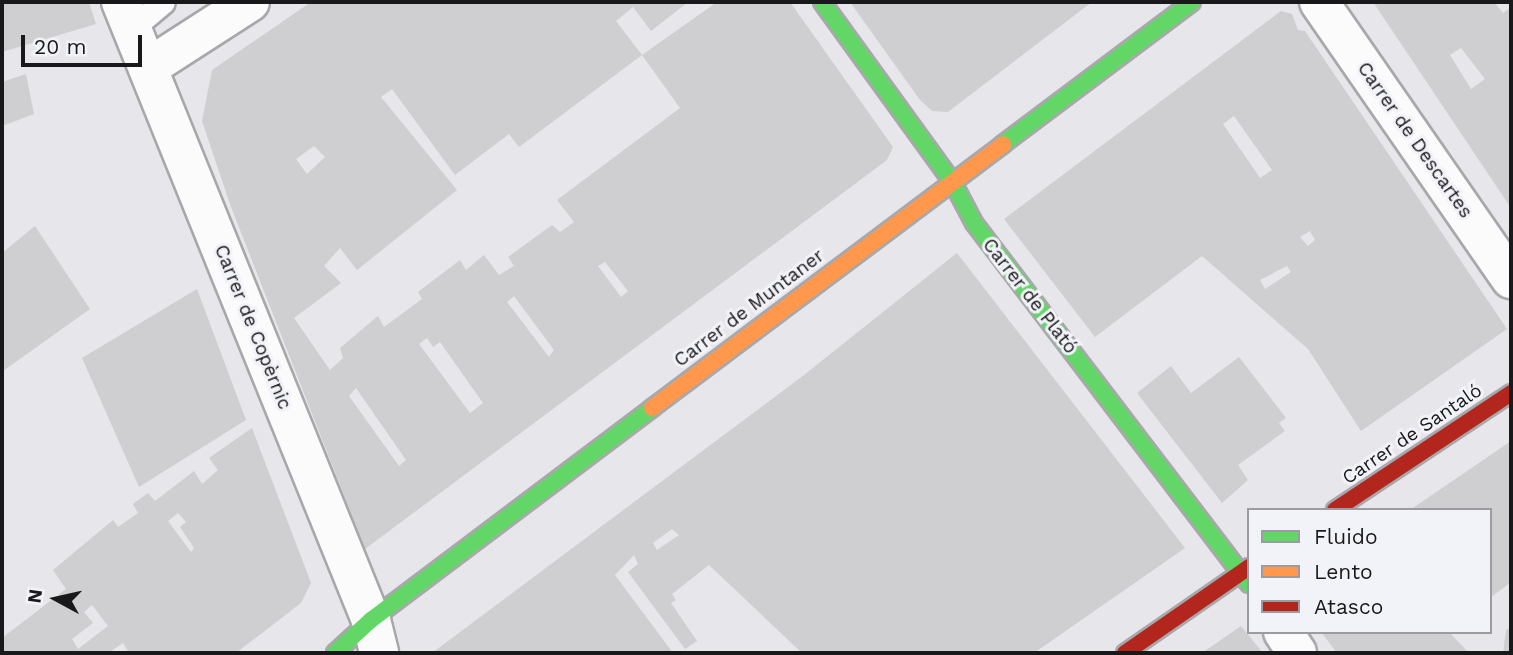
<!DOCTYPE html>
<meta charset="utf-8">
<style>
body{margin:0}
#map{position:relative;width:1513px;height:655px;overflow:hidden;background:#e6e6eb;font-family:"Work Sans",sans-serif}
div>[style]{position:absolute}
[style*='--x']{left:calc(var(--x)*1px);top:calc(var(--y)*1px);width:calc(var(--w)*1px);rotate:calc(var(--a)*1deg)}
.building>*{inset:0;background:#cfced1}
.roads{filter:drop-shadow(2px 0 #a8a8ab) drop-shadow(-2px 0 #a8a8ab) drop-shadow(0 2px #a8a8ab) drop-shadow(0 -2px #a8a8ab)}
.lane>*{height:23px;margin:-11.5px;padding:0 11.5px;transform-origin:11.5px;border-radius:11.5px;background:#fbfbfc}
.street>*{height:38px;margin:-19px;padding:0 19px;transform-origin:19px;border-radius:19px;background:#fbfbfc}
.fast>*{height:16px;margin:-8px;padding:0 8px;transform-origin:8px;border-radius:8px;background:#63d668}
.slow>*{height:16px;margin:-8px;padding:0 8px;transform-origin:8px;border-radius:8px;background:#ff974d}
.jam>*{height:16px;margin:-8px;padding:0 8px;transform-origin:8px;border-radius:8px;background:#b3261e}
span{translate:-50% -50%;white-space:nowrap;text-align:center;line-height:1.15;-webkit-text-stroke:6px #f2f2f9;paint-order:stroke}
.street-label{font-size:19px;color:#19191b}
.frame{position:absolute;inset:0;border:4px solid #19191b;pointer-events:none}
.legend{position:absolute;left:1247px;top:508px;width:245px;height:126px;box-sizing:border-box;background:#f2f2f9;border:2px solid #9b9ba0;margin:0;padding:9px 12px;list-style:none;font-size:21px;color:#19191b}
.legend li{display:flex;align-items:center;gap:14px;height:35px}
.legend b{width:35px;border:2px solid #9b9ba0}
.north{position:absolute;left:21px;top:564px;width:70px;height:70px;-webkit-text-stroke:5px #f2f2f9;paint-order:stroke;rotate:278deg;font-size:19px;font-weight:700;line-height:28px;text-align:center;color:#19191b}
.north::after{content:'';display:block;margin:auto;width:24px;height:32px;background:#19191b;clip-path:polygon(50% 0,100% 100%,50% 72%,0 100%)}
.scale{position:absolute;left:21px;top:35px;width:121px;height:32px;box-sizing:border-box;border:4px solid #19191b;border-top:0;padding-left:9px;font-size:21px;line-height:24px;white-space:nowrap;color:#19191b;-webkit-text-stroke:5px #f2f2f9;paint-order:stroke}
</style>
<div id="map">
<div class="building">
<i style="clip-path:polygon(2px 2px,89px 2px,96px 24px,2px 52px)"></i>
<i style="clip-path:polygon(evenodd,311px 2px,688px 2px,651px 31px,633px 7px,616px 21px,642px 55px,519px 147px,509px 134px,455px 175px,392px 89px,381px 97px,457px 190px,357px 270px,340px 248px,324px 266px,341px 283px,294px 318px,330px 370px,343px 358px,340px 348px,378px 316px,384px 327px,422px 299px,418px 292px,460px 260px,466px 270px,484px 255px,499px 275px,514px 266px,508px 257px,552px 225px,560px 232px,574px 222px,557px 200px,680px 108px,642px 55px,717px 2px,790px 2px,893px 147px,887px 160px,365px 549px,231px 207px,202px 121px,212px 70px,311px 2px,314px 146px,325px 157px,307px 174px,296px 159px,314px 146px,311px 2px,605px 262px,628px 291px,621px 297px,598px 266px,605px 262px,311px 2px,514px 296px,554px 350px,549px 357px,507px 302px,514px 296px,311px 2px,427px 338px,433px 347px,440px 342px,483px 403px,470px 413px,419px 344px,427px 338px,311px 2px,356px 388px,406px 460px,399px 466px,349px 396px,356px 388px)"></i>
<i style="clip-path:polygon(850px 2px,1092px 2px,948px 112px,932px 111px,920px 100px)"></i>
<i style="clip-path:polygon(evenodd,1373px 2px,1494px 2px,1503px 13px,1511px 7px,1511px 208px,1373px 2px,1461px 48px,1485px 79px,1471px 89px,1450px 55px,1461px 48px)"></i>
<i style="clip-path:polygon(evenodd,1281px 11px,1292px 14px,1298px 30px,1305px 31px,1507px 329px,1361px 431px,1308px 349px,1202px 256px,1095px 337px,1004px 219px,1281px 11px,1234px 116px,1272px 170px,1260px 178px,1223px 124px,1234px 116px,1281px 11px,1310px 231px,1315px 240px,1308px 246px,1300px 237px,1310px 231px,1281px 11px,1287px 266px,1291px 272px,1265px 289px,1260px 280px,1287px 266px)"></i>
<i style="clip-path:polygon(26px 74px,34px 114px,2px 126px,2px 82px)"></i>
<i style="clip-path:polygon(35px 226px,90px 309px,3px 371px,2px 253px)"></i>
<i style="clip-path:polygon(evenodd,957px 253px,1185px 548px,1034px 653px,802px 653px,709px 565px,672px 594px,676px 600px,671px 603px,697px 641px,685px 649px,628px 572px,638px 564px,634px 555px,615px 575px,673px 653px,432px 653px,804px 375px,957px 253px,672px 529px,679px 535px,657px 550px,653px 543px,672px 529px)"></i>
<i style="clip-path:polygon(197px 289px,246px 420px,139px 487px,82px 358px)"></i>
<i style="clip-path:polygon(1239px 357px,1286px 418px,1279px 423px,1285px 431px,1238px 465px,1248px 480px,1222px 503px,1137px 393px,1171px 366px,1191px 393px)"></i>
<i style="clip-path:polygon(evenodd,252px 428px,311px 583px,301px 603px,236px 653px,129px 653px,123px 643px,108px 653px,2px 653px,2px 638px,66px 589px,53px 570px,113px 520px,118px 527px,138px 513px,133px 504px,148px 493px,155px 501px,194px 471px,202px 484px,218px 470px,209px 458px,252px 428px,178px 513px,186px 522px,180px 527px,194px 548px,191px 552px,168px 521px,178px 513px,252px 428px,92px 605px,108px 626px,78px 649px,72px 639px,93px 623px,84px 612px,92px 605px)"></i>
<i style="clip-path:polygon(1511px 441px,1511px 582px,1490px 598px,1490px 510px,1410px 510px)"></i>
<i style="clip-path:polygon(1241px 626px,1263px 653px,1202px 653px)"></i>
<i style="clip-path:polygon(1511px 628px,1511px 653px,1503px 653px,1506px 630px)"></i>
<i style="clip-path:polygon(1321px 632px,1449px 632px,1469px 653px,1337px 653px)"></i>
</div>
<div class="roads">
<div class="lane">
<i style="--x:132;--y:28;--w:40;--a:-40"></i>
</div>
<div class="street">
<i style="--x:121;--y:2;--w:667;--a:67.98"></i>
<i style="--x:371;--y:620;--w:34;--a:76"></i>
<i style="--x:1319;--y:2;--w:337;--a:55.3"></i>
<i style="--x:149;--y:67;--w:120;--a:-32.8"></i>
<i style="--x:1283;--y:632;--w:25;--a:56"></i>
</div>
<div class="fast">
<i style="--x:822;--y:2;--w:223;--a:54.1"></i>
<i style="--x:953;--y:183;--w:45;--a:62.3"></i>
<i style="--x:974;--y:223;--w:454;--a:52.7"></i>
<i style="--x:1003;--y:144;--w:236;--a:-36.9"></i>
<i style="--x:335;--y:653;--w:49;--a:-42.5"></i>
<i style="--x:371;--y:620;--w:352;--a:-37"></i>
</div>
<div class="slow">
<i style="--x:652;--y:408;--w:439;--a:-36.9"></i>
</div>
<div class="jam">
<i style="--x:1335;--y:510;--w:211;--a:-33.6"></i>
<i style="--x:1125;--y:653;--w:151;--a:-34.7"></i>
</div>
</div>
<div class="street-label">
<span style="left:1415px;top:140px;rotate:55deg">Carrer de Descartes</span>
<span style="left:1030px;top:296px;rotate:52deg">Carrer de Plató</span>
<span style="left:749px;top:308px;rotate:-37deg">Carrer de Muntaner</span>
<span style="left:253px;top:327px;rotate:68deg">Carrer de Copèrnic</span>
<span style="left:1412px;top:434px;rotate:-34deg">Carrer de Santaló</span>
</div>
<div class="frame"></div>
<ul class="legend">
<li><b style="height:9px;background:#63d668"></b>Fluido</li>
<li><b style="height:9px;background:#ff974d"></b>Lento</li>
<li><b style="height:9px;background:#b3261e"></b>Atasco</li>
</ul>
<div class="north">N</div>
<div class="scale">20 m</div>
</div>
